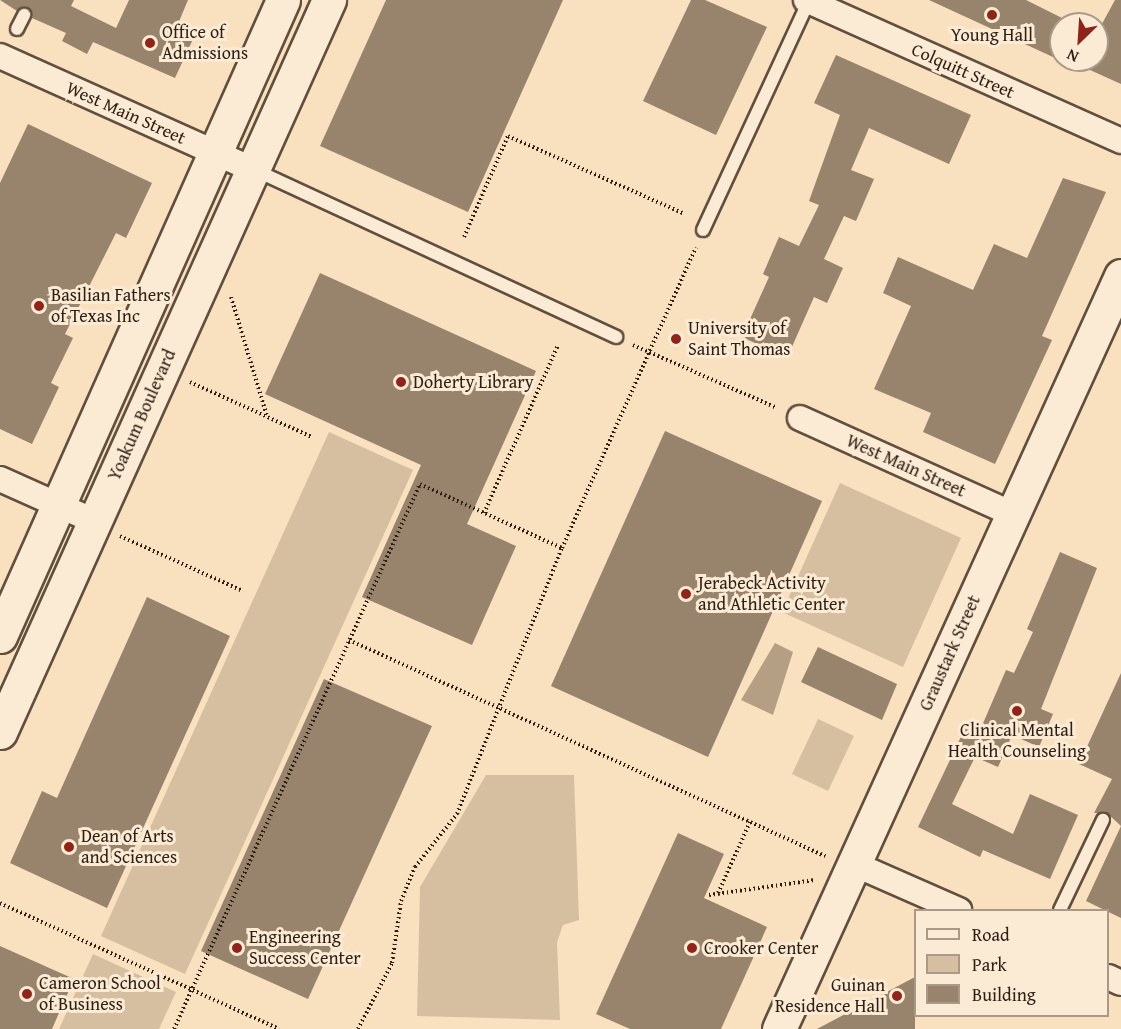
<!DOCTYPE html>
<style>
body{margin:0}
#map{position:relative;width:1121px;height:1029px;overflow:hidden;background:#f9e0be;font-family:"Gentium Book Plus",serif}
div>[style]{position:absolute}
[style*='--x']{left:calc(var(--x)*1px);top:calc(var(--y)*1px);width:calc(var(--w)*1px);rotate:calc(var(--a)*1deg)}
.green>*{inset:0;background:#d6bfa1}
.water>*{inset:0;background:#b49e84}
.building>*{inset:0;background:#98836c}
.path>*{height:4px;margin-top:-2px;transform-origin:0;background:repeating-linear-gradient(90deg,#2e1f14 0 1.5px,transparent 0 4.5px)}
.roads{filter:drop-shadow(2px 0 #614f3e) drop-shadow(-2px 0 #614f3e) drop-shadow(0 2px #614f3e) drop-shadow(0 -2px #614f3e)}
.lane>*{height:12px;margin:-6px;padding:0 6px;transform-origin:6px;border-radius:6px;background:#fbebd5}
.street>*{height:24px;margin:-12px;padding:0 12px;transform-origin:12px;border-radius:12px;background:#fbebd5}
.secondary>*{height:33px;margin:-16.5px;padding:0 16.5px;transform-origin:16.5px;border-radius:16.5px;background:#fbebd5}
.dots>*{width:16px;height:16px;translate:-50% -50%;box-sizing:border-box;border:3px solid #fbebd5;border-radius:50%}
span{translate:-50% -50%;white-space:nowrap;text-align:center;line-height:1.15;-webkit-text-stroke:6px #fbebd5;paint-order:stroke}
.poi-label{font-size:18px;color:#2e1f14}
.left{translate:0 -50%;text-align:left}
.right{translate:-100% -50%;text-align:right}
.street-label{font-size:18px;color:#2e1f14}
.legend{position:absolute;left:914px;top:909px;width:195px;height:108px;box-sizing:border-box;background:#fbebd5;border:2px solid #a99988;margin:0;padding:8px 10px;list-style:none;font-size:18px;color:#2e1f14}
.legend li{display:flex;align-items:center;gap:12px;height:30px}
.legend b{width:30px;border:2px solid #a99988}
.north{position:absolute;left:1049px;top:12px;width:60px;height:60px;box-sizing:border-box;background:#fbebd5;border:2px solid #a99988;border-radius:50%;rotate:205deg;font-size:16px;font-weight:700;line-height:24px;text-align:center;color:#2e1f14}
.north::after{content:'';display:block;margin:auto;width:21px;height:27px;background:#8f2418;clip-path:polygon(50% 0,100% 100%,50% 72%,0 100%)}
</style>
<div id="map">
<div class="green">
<i style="clip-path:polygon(329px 432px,413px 470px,185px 974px,101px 936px)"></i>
<i style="clip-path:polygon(840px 483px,961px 538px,903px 667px,782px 612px)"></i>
<i style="clip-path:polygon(818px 719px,854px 736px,828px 791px,792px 774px)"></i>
<i style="clip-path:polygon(486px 775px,574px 775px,579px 920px,563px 925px,557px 942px,560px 1020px,417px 1016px,420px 887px)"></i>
<i style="clip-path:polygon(93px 954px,176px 992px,159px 1029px,59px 1029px)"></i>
</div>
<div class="water">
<i style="clip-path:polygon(775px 643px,793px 652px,773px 715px,741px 700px)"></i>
</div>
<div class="building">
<i style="clip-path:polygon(0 0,74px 0,71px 6px,116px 28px,129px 0,188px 0,175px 31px,193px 39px,175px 78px,93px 42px,87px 54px,62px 41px,66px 33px,32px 18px,28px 8px,17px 11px)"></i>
<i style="clip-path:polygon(386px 0,563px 0,468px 212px,320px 146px)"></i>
<i style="clip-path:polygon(691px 0,705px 0,767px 27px,716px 135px,643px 101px)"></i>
<i style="clip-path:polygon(929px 0,1026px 0,1074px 24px,1061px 24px,1061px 57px,1053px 57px)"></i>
<i style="clip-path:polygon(1115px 0,1121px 0,1121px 84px,1068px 60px,1097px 60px,1097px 33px)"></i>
<i style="clip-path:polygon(836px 55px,971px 115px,949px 164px,869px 128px,851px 170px,874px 179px,856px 221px,844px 216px,824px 259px,843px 268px,827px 303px,814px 297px,787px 358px,742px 337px,769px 277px,763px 274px,779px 237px,799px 246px,819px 205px,809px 201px,840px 115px,814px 103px)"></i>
<i style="clip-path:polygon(28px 124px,152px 183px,126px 238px,116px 233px,65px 334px,73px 338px,51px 383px,59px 387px,32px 444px,0 429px,0 183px)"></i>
<i style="clip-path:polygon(1063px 178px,1106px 192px,1042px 336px,1052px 340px,995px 464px,923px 432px,931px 413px,874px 389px,911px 306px,883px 293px,898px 257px,973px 290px,994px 244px,1027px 258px)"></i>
<i style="clip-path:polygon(320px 273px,536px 371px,467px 524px,516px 546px,472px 645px,362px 597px,421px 465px,265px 394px)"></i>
<i style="clip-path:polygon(665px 431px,822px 501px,708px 757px,551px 686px)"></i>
<i style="clip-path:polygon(1060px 552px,1097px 568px,1041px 709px,1053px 714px,1039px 747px,1012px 735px,998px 767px,975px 757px,952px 804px,1013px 834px,1030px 794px,1078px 815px,1050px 879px,983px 850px,980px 857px,918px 827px,968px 722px,981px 728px,1006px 670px,1014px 673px,1033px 632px,1027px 629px)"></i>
<i style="clip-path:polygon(147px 597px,230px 636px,107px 908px,10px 863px,42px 791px,57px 798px)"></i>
<i style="clip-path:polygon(818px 647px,897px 684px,882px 720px,801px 682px)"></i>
<i style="clip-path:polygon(1121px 673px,1121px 918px,1086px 901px,1121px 826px,1107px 813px,1094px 813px,1112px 779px,1079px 764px)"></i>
<i style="clip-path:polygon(324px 679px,432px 726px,308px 999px,201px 951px)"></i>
<i style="clip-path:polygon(678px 833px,724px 854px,704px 898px,767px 927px,721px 1029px,630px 1029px,596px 1014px)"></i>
<i style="clip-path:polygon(0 946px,74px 979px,52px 1029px,0 1029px)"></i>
<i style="clip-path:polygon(915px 977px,915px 1029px,817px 1029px)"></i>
</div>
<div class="path">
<i style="--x:464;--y:237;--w:110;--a:-66.5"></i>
<i style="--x:508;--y:136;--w:193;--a:23.8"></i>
<i style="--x:231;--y:297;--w:124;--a:73.2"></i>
<i style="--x:633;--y:345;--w:157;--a:23.6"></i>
<i style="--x:190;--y:382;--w:134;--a:24.3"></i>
<i style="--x:484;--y:513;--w:184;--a:-66.2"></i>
<i style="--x:120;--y:536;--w:135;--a:24.1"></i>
<i style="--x:349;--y:640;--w:523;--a:24.41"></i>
<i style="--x:718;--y:893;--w:78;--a:-65.7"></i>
<i style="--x:709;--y:895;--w:107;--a:-8.1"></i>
<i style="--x:0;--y:903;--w:306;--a:24.3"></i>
<i style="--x:174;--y:1029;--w:598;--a:-65.71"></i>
<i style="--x:420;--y:484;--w:156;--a:24.3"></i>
<i style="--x:358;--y:1029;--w:74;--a:-62.7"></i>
<i style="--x:392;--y:963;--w:63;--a:-81.7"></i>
<i style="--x:401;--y:901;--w:37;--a:-68"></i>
<i style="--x:415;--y:867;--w:68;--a:-51.6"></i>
<i style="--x:457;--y:814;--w:286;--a:-68.5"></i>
<i style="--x:562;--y:548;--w:329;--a:-66"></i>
</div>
<div class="roads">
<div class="lane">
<i style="--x:17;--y:29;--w:16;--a:-63"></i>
<i style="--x:255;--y:170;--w:398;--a:24.8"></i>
<i style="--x:703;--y:230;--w:252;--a:-65.2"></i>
<i style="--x:1060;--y:910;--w:100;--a:-64.5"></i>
</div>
<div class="street">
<i style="--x:806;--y:0;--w:345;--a:24.1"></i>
<i style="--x:0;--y:56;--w:276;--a:24.2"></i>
<i style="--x:800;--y:418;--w:234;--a:24.3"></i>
<i style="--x:0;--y:479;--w:103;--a:24.1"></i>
<i style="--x:854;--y:864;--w:115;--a:23.7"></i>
<i style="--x:1108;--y:977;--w:14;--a:25"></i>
</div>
<div class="secondary">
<i style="--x:0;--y:636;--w:696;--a:-66.01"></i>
<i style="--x:0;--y:732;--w:803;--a:-65.8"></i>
<i style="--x:779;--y:1029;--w:827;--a:-65.57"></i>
</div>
</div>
<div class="dots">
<i style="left:992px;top:15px;background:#8f2418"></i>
<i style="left:150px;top:43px;background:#8f2418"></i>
<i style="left:39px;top:306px;background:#8f2418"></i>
<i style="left:676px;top:339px;background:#8f2418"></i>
<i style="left:401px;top:382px;background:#8f2418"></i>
<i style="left:686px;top:594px;background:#8f2418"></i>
<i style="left:1017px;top:711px;background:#8f2418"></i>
<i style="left:69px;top:847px;background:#8f2418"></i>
<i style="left:237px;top:948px;background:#8f2418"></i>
<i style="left:692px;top:948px;background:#8f2418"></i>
<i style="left:27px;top:994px;background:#8f2418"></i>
<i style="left:897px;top:996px;background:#8f2418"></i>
</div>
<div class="poi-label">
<span class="left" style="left:162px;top:43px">Office of<br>Admissions</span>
<span style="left:992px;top:35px">Young Hall</span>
<span class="left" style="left:51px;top:306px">Basilian Fathers<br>of Texas Inc</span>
<span class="left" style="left:688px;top:339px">University of<br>Saint Thomas</span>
<span class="left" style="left:413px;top:382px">Doherty Library</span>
<span class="left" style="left:698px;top:594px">Jerabeck Activity<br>and Athletic Center</span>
<span style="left:1017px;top:741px">Clinical Mental<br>Health Counseling</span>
<span class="left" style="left:81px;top:847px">Dean of Arts<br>and Sciences</span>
<span class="left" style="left:249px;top:948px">Engineering<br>Success Center</span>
<span class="left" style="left:704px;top:948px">Crooker Center</span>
<span class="left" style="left:39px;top:994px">Cameron School<br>of Business</span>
<span class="right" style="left:885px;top:996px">Guinan<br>Residence Hall</span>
</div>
<div class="street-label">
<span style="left:963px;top:71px;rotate:24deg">Colquitt Street</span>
<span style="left:126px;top:113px;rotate:24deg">West Main Street</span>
<span style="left:142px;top:415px;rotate:-66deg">Yoakum Boulevard</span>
<span style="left:906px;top:466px;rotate:24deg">West Main Street</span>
<span style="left:950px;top:653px;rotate:-66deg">Graustark Street</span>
</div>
<ul class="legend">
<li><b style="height:8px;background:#fbebd5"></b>Road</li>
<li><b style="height:16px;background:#d6bfa1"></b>Park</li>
<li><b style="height:16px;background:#98836c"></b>Building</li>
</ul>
<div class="north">N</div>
</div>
